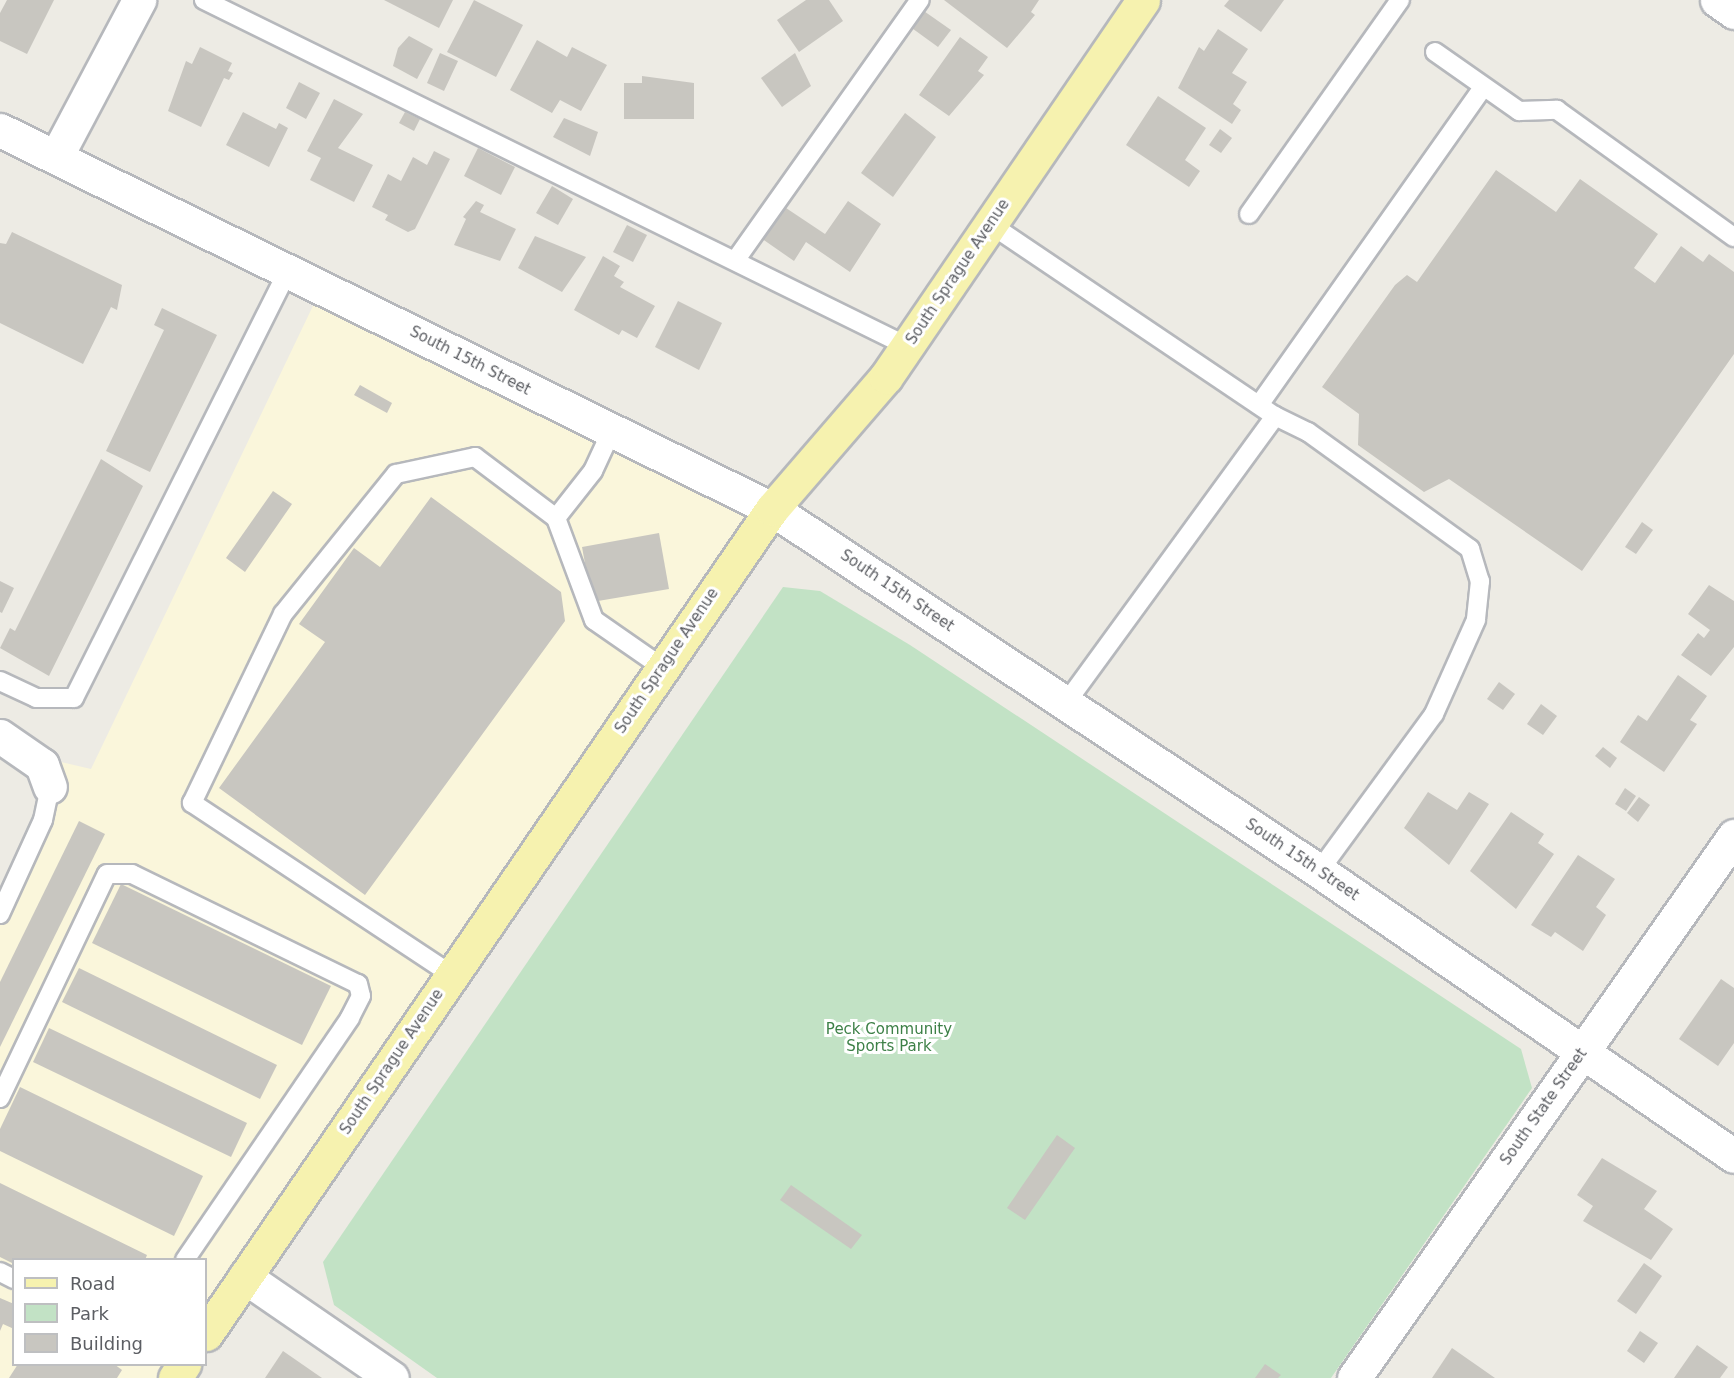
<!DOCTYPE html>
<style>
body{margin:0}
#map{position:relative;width:1734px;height:1378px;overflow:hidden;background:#edebe4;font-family:"DejaVu Sans",sans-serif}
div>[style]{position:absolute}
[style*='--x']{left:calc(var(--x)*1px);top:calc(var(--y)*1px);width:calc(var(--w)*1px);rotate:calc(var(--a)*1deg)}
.commercial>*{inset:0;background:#faf6db}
.green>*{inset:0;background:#c2e2c5}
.building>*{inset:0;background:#c8c6c0}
.roads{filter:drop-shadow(2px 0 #b6b8bc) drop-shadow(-2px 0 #b6b8bc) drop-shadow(0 2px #b6b8bc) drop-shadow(0 -2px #b6b8bc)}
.lane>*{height:18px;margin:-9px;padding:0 9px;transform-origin:9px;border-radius:9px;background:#fff}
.street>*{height:33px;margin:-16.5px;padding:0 16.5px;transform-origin:16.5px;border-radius:16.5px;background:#fff}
.secondary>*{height:33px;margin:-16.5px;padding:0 16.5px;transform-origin:16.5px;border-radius:16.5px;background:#fff}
.primary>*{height:33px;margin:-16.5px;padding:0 16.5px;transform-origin:16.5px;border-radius:16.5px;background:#f6f2af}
span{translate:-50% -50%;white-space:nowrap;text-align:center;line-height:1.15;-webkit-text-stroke:6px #fff;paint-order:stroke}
.street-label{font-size:15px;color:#5c5e63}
.park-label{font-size:15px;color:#3d8047}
.legend{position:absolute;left:12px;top:1258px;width:195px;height:108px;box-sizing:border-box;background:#fff;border:2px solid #bebfc1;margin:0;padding:8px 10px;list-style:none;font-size:18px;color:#5c5e63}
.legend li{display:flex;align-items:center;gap:12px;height:30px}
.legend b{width:30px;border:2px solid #bebfc1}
</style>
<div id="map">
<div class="commercial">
<i style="clip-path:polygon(322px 287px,772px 509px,206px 1334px,206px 1260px,14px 1260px,14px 1364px,184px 1365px,175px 1378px,0 1378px,0 914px,43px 820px,31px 755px,91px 769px)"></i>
</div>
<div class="green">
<i style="clip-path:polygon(783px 587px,820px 591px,910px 645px,1521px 1049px,1532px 1088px,1331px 1378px,437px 1378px,334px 1305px,323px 1262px)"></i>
</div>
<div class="building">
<i style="clip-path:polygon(7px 0,54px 0,27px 54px,0 41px,0 13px)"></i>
<i style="clip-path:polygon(384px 0,453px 0,439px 28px)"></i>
<i style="clip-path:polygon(474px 0,523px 25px,496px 77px,447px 52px)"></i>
<i style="clip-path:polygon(806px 0,829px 0,843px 21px,799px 52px,777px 20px)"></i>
<i style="clip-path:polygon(944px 0,1039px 0,1031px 12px,1035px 15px,1007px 48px)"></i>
<i style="clip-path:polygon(1229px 0,1284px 0,1261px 32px,1224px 6px)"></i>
<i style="clip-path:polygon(921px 9px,951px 30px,938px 47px,909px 26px)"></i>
<i style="clip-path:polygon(1218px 29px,1248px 49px,1232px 73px,1247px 82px,1233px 104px,1241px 110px,1232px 124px,1178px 88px,1199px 47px,1204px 51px)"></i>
<i style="clip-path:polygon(409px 36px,433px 49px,417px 79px,393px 66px,398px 48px)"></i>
<i style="clip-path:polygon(960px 37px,988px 57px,978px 71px,984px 75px,949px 116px,919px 95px)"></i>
<i style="clip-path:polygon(537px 40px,567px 57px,572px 47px,607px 65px,581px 111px,560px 100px,552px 113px,510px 90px)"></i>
<i style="clip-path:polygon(200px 47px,232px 63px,228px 71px,233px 73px,229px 80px,224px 78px,201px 127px,168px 111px,186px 61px,192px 64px)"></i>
<i style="clip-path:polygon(440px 53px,458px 61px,444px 91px,427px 83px)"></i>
<i style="clip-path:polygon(795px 53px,811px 86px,782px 107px,761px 78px)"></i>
<i style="clip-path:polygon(642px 76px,694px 83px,694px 119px,624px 119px,624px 83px,642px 83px)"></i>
<i style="clip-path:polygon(299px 82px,320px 93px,306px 119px,286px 108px)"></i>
<i style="clip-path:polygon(1158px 96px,1206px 128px,1185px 160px,1200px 171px,1189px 187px,1126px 145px)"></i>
<i style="clip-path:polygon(334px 99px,363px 114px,338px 148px,373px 165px,354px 202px,310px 180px,321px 158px,307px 151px)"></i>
<i style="clip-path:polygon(243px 112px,276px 129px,279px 123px,288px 128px,269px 167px,226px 145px)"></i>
<i style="clip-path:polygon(405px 112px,420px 119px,414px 131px,399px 123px)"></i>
<i style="clip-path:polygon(905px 113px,936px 137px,893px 197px,861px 173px)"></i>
<i style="clip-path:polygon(564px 118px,598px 132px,590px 156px,553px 137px)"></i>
<i style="clip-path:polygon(1220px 129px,1232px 138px,1221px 153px,1209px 145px)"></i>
<i style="clip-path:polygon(478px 148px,515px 167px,501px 195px,464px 176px)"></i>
<i style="clip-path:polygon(434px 151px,450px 159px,415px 229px,408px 232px,385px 220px,388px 215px,372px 207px,388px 174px,401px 181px,413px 157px,427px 165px)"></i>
<i style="clip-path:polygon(1496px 170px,1556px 212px,1580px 179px,1658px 234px,1634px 268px,1655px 283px,1681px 246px,1703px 262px,1709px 254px,1734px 272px,1734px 354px,1582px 571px,1449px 479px,1424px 492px,1358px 445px,1359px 414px,1322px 387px,1395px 285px,1407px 275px,1417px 282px)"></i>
<i style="clip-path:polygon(552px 186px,573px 199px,558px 225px,536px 213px)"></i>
<i style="clip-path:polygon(476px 201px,484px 205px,480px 212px,516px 229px,500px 261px,454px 245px,466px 219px,463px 217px)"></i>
<i style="clip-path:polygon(848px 201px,881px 224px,850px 272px,806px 242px,794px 261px,761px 238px,783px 206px,825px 234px)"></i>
<i style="clip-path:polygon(627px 225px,647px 235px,633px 262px,613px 252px)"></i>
<i style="clip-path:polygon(12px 232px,122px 285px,117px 310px,111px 307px,83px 364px,0 323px,0 243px,6px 244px)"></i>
<i style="clip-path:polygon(535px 236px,586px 257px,562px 292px,518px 268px)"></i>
<i style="clip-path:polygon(603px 256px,620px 266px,614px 276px,624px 282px,620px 287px,655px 306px,637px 338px,622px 330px,619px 335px,574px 310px)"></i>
<i style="clip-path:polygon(678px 301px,722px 323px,699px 370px,655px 347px)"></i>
<i style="clip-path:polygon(162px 308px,217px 335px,150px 472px,106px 451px,164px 330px,154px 325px)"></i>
<i style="clip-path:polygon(360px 385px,392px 403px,387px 413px,354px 395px)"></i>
<i style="clip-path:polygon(101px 459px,143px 486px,49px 676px,0 648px,10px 628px,15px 631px)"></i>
<i style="clip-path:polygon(273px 491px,292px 504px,245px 572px,226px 558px)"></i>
<i style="clip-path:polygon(431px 497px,561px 592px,565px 621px,365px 895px,219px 788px,325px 642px,299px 624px,354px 548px,380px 567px)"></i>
<i style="clip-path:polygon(1642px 522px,1653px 530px,1636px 554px,1625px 547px)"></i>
<i style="clip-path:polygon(659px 533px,669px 589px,592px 602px,582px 547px)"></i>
<i style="clip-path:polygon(0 581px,14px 588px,2px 613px,0 612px)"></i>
<i style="clip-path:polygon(1709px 585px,1734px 601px,1734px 647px,1711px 676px,1681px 655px,1698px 633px,1704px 638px,1710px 630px,1688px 614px)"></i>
<i style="clip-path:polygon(1678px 675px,1707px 696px,1690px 720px,1697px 724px,1664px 772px,1620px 742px,1638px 715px,1647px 721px)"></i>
<i style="clip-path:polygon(1499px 682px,1515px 694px,1503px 710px,1487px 699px)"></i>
<i style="clip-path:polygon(1541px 704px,1557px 716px,1543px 735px,1527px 724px)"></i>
<i style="clip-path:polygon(1603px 747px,1617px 758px,1610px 768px,1595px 756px)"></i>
<i style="clip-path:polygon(1625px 788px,1636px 796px,1626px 811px,1615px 804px)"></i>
<i style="clip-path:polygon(1428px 792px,1457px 810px,1469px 792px,1489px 804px,1449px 865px,1404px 828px)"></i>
<i style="clip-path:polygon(1639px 797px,1650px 805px,1638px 822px,1627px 813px)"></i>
<i style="clip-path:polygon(1511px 812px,1544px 834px,1538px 843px,1554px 854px,1516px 909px,1470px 871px)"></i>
<i style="clip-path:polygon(79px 821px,105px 834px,0 1047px,0 982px)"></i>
<i style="clip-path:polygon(1578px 855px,1615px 879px,1596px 907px,1606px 915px,1583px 951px,1555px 932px,1551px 937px,1531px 925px)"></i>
<i style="clip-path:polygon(121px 884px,331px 986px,302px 1045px,92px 943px)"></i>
<i style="clip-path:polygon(79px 968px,277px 1065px,260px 1099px,62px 1002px)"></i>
<i style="clip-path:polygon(1721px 979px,1734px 988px,1734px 1043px,1718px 1066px,1679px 1039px)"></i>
<i style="clip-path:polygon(49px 1028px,247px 1123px,231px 1157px,33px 1062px)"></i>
<i style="clip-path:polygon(20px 1087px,203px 1176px,174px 1236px,0 1151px,0 1129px)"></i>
<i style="clip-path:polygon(1057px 1135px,1075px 1148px,1025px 1220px,1007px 1208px)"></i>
<i style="clip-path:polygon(1602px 1158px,1657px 1191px,1644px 1209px,1673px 1229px,1651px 1260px,1583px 1221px,1593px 1206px,1577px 1195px)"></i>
<i style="clip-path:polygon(0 1183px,147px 1255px,145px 1260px,14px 1260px,14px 1264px,0 1257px)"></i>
<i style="clip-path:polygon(791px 1185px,862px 1235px,851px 1249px,780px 1200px)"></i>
<i style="clip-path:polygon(1644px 1263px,1662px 1276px,1636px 1314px,1617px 1301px)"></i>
<i style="clip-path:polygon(0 1298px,14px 1304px,14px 1329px,3px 1324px,0 1331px)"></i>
<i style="clip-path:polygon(1640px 1331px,1658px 1343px,1644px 1363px,1627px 1351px)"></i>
<i style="clip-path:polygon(1697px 1345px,1728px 1367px,1720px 1378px,1674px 1378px)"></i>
<i style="clip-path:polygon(1452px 1348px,1495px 1378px,1432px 1378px)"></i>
<i style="clip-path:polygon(283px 1351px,322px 1378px,265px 1378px)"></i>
<i style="clip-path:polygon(18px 1364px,114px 1364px,122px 1370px,117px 1378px,9px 1378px)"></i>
<i style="clip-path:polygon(1265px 1364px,1281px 1375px,1278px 1378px,1255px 1378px)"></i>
</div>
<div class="roads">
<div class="lane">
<i style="--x:204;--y:0;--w:784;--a:26.21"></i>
<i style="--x:1435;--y:52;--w:103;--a:35.1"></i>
<i style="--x:1519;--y:111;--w:38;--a:-2"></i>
<i style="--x:1557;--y:110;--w:218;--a:35.7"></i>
<i style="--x:1249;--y:214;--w:262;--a:-54.8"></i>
<i style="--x:990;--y:224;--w:344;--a:34"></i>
<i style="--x:1275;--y:416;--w:37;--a:26"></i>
<i style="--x:1308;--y:432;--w:200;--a:35.8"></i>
<i style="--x:1470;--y:549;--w:34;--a:73"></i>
<i style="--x:1480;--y:581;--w:39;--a:96"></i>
<i style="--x:1476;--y:620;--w:103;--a:114.1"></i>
<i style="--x:1434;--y:714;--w:195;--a:126.2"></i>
<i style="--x:737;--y:258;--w:316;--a:-54.7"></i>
<i style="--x:1259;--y:405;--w:389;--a:-54.8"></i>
<i style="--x:556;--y:518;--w:60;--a:-51.8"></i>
<i style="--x:593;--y:471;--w:43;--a:-65.2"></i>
<i style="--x:0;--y:681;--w:40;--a:25"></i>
<i style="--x:36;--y:698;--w:38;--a:0"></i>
<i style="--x:74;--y:698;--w:478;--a:-63.4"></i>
<i style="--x:1066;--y:703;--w:355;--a:-53.9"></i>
<i style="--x:0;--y:914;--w:103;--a:-65.4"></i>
<i style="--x:43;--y:820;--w:34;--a:-78"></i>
<i style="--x:452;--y:975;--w:312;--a:-146.5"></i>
<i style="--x:192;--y:803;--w:210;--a:-64.3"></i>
<i style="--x:283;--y:614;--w:180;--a:-51.1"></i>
<i style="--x:396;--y:474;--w:81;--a:-12.1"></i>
<i style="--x:475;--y:457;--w:101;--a:37"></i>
<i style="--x:556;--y:518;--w:109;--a:69.6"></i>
<i style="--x:594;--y:620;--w:84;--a:34.8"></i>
<i style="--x:0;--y:1098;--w:248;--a:-64.5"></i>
<i style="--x:107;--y:874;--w:25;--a:0"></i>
<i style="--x:132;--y:874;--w:251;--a:26"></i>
<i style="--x:358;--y:984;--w:12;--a:76"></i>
<i style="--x:361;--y:996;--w:25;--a:117"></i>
<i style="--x:350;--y:1018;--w:293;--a:124.3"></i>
<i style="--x:0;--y:1272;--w:16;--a:27"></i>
</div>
<div class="street">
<i style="--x:1717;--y:0;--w:21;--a:35"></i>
<i style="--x:56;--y:157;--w:178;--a:-62.1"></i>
<i style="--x:0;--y:736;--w:51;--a:34.6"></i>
<i style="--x:42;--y:765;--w:23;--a:70"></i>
<i style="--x:245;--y:1277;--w:178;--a:34.5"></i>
<i style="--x:1354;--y:1378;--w:662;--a:-54.97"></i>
</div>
<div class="secondary">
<i style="--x:0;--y:130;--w:860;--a:26.15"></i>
<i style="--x:772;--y:509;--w:656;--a:33.5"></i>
<i style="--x:1319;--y:871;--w:503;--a:34.48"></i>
</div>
<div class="primary">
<i style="--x:206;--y:1334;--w:1000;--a:-55.55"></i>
<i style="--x:772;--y:509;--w:174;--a:-49.2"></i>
<i style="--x:886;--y:377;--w:456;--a:-55.7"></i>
<i style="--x:175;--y:1378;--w:17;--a:-57"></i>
</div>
</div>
<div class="street-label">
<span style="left:958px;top:272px;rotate:-56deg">South Sprague Avenue</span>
<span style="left:470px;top:361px;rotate:27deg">South 15th Street</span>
<span style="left:897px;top:591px;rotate:34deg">South 15th Street</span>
<span style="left:667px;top:661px;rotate:-56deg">South Sprague Avenue</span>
<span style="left:1302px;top:860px;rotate:34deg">South 15th Street</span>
<span style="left:392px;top:1062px;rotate:-56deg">South Sprague Avenue</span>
<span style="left:1544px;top:1107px;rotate:-55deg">South State Street</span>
</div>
<div class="park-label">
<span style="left:889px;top:1038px">Peck Community<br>Sports Park</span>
</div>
<ul class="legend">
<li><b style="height:8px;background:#f6f2af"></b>Road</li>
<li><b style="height:16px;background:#c2e2c5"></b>Park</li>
<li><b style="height:16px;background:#c8c6c0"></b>Building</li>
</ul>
</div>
